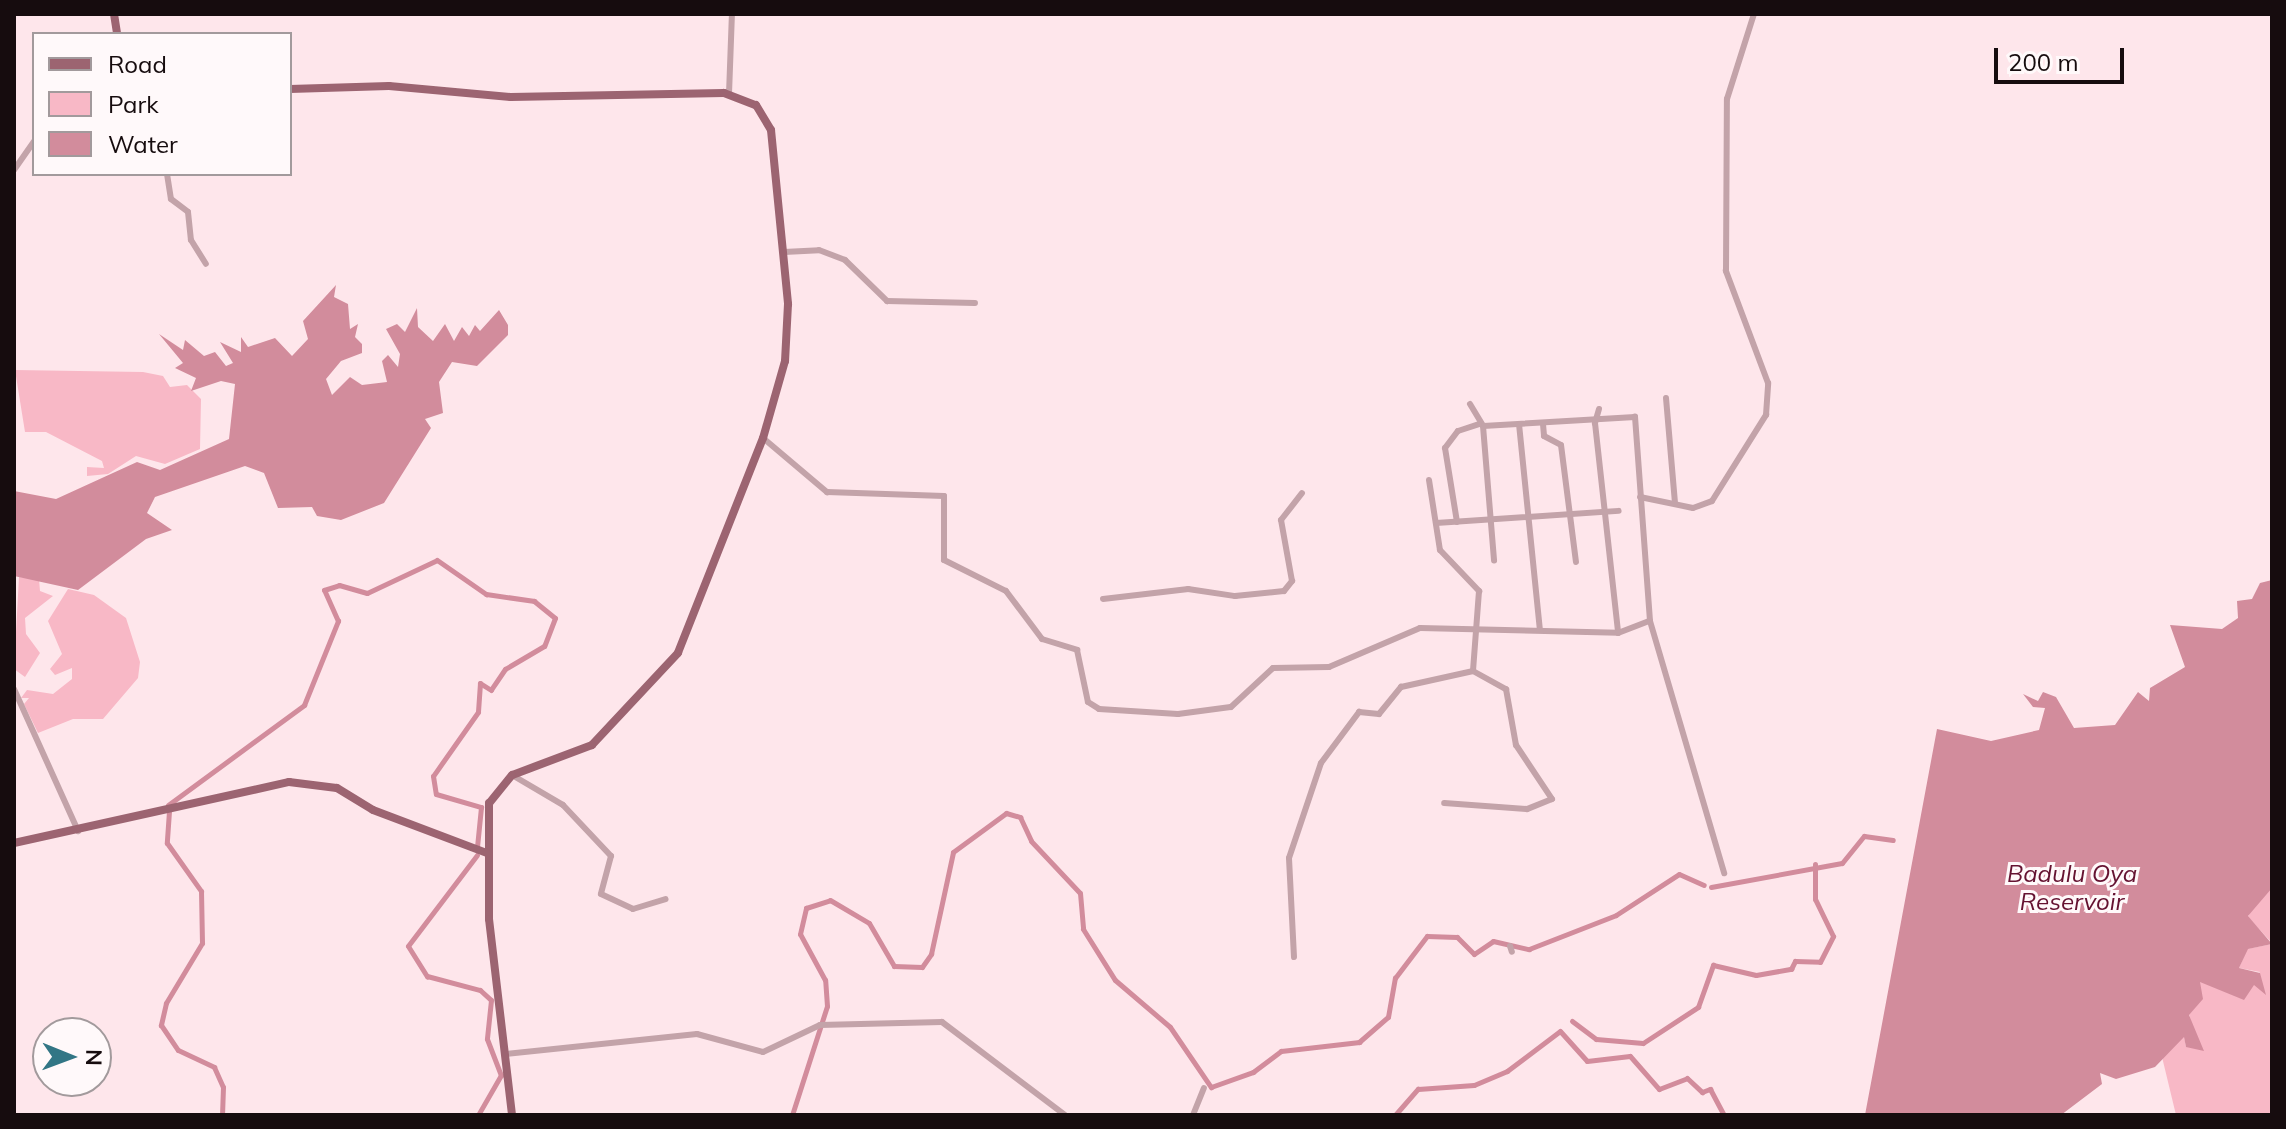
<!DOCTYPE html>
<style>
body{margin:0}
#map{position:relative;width:2286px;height:1129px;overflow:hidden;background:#fee6eb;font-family:Mulish,sans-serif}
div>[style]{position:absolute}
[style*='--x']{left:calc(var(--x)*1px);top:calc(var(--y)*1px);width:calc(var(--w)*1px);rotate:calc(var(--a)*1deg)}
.green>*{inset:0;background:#f8b8c6}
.water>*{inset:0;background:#d28c9c}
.canal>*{height:5px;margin:-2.5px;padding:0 2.5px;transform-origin:2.5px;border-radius:2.5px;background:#d28c9c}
.minor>*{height:6px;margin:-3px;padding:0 3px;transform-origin:3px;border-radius:3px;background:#c3a3a9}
.major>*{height:8px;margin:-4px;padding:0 4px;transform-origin:4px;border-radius:4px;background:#9c6471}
span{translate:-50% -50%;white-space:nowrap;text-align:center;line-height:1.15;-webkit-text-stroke:6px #fff9fa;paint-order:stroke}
.water-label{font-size:24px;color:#651231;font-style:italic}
.frame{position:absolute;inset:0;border:16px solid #160c0e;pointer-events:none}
.legend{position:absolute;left:32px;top:32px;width:260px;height:144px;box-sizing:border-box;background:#fff9fa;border:2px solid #a29a9c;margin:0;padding:10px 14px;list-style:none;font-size:24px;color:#160c0e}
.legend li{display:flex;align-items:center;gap:16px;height:40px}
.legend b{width:40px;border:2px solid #a29a9c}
.north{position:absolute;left:32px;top:1017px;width:80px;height:80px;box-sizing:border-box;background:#fff9fa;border:2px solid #a29a9c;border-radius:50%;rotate:91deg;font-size:22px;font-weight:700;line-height:32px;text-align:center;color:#160c0e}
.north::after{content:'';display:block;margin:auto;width:28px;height:36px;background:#327685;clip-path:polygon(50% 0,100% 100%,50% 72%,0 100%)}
.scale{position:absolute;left:1994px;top:48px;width:130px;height:36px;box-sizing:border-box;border:4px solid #160c0e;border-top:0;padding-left:10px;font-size:24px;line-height:28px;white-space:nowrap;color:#160c0e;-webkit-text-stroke:6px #fff9fa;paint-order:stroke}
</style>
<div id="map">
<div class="green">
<i style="clip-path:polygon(15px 370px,143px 372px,163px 376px,170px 387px,187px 385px,201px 399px,200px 449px,165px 464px,136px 456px,108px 474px,87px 476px,87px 467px,104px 468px,102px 461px,46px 432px,25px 432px)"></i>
<i style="clip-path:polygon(19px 577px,39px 579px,40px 591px,53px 596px,25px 618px,26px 634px,40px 653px,25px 677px,14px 669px)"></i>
<i style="clip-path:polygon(68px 589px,94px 595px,126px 618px,140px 662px,138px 678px,103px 719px,73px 719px,38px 733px,24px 704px,29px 698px,21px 698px,27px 690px,53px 694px,72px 679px,72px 668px,55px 675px,50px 669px,62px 654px,48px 621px)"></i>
<i style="clip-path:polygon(2272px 888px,2272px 943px,2248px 917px,2255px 900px)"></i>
<i style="clip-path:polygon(2272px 944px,2272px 1115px,2176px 1115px,2162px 1057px,2184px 1036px,2186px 1047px,2196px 1042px,2189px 1014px,2200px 981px,2239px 996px,2260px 972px,2239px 968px,2247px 949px)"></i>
</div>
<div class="water">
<i style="clip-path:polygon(336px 285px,334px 297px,348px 304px,350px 329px,358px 324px,355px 337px,362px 344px,362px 353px,341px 361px,326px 379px,332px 395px,350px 377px,362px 385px,387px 382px,382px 361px,388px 355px,398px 367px,400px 354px,386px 329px,397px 324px,405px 332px,417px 308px,418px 327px,433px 341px,445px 324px,454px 341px,462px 327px,469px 336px,475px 325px,480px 331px,499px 310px,508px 325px,508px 335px,477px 366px,452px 362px,439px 382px,443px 413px,425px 419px,431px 428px,384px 503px,341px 520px,317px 516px,312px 507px,278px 508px,264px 473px,245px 466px,155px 497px,147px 513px,172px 530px,146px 539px,78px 590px,14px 576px,14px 491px,56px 499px,137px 462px,160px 470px,229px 439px,235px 384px,221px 381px,191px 391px,196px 378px,175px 368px,183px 363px,159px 334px,183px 350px,185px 340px,204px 356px,215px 352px,226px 366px,233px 363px,220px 342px,241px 352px,241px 337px,248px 347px,275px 338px,292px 356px,308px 339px,303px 321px)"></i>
<i style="clip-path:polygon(2272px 580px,2272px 888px,2248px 916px,2272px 944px,2248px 949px,2239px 968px,2260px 973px,2266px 995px,2254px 985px,2244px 1000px,2200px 982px,2203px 999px,2189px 1015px,2204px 1051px,2186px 1047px,2184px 1037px,2155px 1067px,2116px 1079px,2100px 1073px,2102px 1084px,2061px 1115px,1865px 1115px,1937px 729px,1991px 741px,2039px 730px,2045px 708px,2033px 707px,2023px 694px,2038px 701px,2043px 692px,2056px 697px,2074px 728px,2115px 725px,2138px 692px,2149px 701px,2150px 688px,2185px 667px,2170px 625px,2222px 629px,2238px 618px,2237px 601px,2252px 599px,2260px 583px)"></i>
</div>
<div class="canal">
<i style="--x:168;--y:805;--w:169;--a:-36.3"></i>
<i style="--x:304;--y:705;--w:91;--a:-68"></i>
<i style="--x:338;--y:621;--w:34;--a:-114"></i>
<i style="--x:324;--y:590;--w:16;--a:-18"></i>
<i style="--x:339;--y:585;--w:29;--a:16"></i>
<i style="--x:367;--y:593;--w:77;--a:-25.2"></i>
<i style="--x:437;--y:560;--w:60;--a:34.8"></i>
<i style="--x:486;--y:594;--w:49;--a:8.3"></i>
<i style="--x:534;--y:601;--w:27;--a:39"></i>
<i style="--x:555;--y:618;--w:30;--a:111"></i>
<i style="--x:544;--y:646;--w:45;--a:149.5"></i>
<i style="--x:505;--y:669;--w:25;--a:124"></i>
<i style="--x:491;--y:690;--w:13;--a:-148"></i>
<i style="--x:480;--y:683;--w:29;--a:94"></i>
<i style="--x:478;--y:712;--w:78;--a:125.1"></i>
<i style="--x:433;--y:776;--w:18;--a:81"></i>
<i style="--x:436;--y:794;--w:47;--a:16.1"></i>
<i style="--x:481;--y:807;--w:40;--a:95.7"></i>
<i style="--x:169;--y:811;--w:32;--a:94"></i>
<i style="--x:167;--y:843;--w:59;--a:54.7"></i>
<i style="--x:201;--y:891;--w:52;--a:88.9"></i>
<i style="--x:202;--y:943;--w:70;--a:121"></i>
<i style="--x:166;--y:1003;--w:23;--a:103"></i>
<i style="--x:161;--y:1025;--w:30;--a:56"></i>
<i style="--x:178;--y:1050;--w:40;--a:25"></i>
<i style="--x:214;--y:1067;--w:22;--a:66"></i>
<i style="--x:223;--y:1087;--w:28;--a:92"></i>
<i style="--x:477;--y:855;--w:114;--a:127.2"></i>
<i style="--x:408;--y:946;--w:36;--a:58"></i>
<i style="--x:427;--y:976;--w:55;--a:14.8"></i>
<i style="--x:480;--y:990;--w:15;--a:42"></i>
<i style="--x:491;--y:1000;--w:39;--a:96"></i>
<i style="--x:487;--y:1039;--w:39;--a:69"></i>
<i style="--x:501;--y:1075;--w:46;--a:119.9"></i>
<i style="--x:1711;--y:887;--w:133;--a:-10.4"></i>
<i style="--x:1842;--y:863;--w:35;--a:-51"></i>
<i style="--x:1864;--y:836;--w:29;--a:8"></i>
<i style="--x:1572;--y:1021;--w:30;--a:37"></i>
<i style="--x:1596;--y:1039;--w:47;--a:4.9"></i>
<i style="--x:1643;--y:1043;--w:66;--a:-33.2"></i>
<i style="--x:1698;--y:1007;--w:45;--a:-70.3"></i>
<i style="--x:1713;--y:965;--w:44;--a:13.1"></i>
<i style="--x:1756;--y:975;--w:36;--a:-10"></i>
<i style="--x:1791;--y:969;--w:9;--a:-63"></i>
<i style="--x:1795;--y:961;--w:25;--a:2"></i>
<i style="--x:1820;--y:962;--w:29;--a:-63"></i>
<i style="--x:1833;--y:936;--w:41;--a:-115.9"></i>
<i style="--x:1815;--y:899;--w:35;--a:-90"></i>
<i style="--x:792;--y:1115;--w:114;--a:-72.2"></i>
<i style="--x:827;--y:1006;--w:26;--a:-94"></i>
<i style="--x:825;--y:980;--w:52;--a:-118.5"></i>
<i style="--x:800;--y:934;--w:27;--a:-77"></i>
<i style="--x:806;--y:908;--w:25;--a:-18"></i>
<i style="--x:830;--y:900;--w:45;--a:30.5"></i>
<i style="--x:869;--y:923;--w:50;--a:59.8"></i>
<i style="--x:894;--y:966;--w:28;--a:2"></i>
<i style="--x:922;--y:967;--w:16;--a:-55"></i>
<i style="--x:931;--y:954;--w:104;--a:-77.8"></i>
<i style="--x:953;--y:852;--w:66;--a:-36.3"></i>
<i style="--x:1006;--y:813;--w:15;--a:16"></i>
<i style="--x:1020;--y:817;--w:26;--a:65"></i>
<i style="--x:1031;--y:841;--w:71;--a:46.7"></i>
<i style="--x:1080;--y:893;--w:36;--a:85"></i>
<i style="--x:1083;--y:929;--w:60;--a:57.9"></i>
<i style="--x:1115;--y:980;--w:72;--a:40.5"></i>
<i style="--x:1170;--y:1027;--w:73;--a:55.7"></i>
<i style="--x:1211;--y:1087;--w:45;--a:-19.7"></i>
<i style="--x:1253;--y:1072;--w:35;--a:-37"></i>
<i style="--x:1281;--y:1051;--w:79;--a:-6.6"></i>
<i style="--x:1359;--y:1042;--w:38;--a:-41"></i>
<i style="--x:1388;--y:1017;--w:40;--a:-80"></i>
<i style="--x:1395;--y:978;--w:53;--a:-52.7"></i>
<i style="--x:1427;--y:936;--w:30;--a:2"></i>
<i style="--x:1457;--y:937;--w:24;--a:45"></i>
<i style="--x:1474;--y:954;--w:23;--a:-34"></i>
<i style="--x:1493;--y:941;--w:37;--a:13"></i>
<i style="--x:1529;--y:949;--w:93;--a:-21.3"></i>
<i style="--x:1616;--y:915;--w:75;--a:-33.1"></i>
<i style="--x:1679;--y:874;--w:27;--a:24"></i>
<i style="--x:1395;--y:1115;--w:35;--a:-49"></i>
<i style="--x:1418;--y:1089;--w:56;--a:-4.1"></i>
<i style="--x:1474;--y:1085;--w:36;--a:-23"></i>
<i style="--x:1507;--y:1071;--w:66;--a:-37"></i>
<i style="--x:1560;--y:1031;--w:40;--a:48"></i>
<i style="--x:1587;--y:1061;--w:43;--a:-6.6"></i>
<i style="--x:1630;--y:1056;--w:44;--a:48.7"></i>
<i style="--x:1659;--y:1089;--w:30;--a:-21"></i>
<i style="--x:1687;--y:1078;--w:21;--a:43"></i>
<i style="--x:1702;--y:1092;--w:9;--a:-21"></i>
<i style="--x:1710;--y:1089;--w:30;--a:62"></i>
</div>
<div class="minor">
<i style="--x:729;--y:94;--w:80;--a:-87.9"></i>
<i style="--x:14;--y:170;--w:35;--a:-55"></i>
<i style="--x:167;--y:174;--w:25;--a:81"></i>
<i style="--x:171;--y:199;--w:21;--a:37"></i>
<i style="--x:188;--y:212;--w:28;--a:84"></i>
<i style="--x:191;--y:240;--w:28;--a:58"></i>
<i style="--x:784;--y:252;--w:35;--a:-3"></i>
<i style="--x:819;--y:250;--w:28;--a:21"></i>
<i style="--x:845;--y:260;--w:59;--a:44.3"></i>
<i style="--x:887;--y:301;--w:88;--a:1.3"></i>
<i style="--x:1666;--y:398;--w:104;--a:85.1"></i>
<i style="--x:1470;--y:404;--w:26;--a:59"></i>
<i style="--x:1483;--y:426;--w:135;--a:85.3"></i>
<i style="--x:1599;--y:409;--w:15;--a:106"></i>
<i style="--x:1595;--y:423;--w:211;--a:83.7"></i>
<i style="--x:1519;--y:424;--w:206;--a:84.2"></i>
<i style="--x:1543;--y:424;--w:12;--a:85"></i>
<i style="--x:1544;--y:436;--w:19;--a:28"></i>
<i style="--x:1561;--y:445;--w:118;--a:82.7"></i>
<i style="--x:763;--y:438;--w:84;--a:40.2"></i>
<i style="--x:827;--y:492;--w:117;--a:2"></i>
<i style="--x:944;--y:496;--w:64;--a:90"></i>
<i style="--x:944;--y:560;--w:69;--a:26.6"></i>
<i style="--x:1006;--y:591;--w:60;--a:53.1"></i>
<i style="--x:1042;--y:639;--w:37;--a:17"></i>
<i style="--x:1077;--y:650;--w:53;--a:78.1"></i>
<i style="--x:1088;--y:702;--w:13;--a:32"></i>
<i style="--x:1099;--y:709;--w:79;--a:3.6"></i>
<i style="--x:1178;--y:714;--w:53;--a:-7.5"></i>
<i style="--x:1231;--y:707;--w:57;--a:-42.9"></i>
<i style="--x:1273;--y:668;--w:56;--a:-1"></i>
<i style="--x:1329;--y:667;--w:99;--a:-23.2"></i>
<i style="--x:1420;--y:628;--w:198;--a:1.4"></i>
<i style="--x:1618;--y:633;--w:34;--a:-21"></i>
<i style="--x:1650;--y:621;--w:205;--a:-94.2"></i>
<i style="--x:1635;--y:417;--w:152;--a:176.6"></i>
<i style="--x:1429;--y:480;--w:71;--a:81.1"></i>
<i style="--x:1440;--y:550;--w:57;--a:46.4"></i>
<i style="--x:1479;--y:591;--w:80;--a:94.3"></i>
<i style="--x:1473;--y:671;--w:38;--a:29"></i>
<i style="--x:1506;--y:689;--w:57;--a:79.9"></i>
<i style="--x:1516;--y:745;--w:65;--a:56.3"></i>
<i style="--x:1552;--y:799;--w:27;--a:158"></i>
<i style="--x:1527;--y:809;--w:83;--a:-175.9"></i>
<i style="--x:1640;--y:497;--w:54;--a:11.7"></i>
<i style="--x:1693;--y:508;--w:20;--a:-20"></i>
<i style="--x:1712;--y:501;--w:102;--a:-57.9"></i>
<i style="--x:1766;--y:415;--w:32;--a:-86"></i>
<i style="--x:1768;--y:383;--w:120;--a:-110.6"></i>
<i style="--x:1726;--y:271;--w:172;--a:-89.7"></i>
<i style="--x:1727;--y:99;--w:89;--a:-72.4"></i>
<i style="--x:1457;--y:522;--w:75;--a:-99.2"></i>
<i style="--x:1445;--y:448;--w:21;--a:-53"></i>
<i style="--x:1458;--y:431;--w:22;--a:-18"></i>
<i style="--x:1436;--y:523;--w:183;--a:-3.8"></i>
<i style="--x:1103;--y:599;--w:86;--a:-6.7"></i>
<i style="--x:1188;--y:589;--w:48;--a:8.5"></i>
<i style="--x:1235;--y:596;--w:49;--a:-5.8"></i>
<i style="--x:1284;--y:591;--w:13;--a:-51"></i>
<i style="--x:1292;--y:581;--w:62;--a:-100.2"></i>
<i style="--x:1281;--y:520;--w:34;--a:-52"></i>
<i style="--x:1650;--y:621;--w:263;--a:73.6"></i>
<i style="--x:14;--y:689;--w:156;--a:65.7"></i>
<i style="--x:512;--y:775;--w:59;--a:30.5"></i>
<i style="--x:563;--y:805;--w:70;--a:46.7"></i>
<i style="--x:611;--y:856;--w:39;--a:105"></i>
<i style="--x:601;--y:894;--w:35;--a:25"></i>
<i style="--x:633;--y:909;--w:34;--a:-17"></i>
<i style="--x:1510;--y:946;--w:6;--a:72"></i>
<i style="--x:1294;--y:957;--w:99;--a:-92.9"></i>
<i style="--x:1289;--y:858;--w:100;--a:-71.4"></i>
<i style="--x:1321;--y:763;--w:64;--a:-53.3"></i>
<i style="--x:1359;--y:712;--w:20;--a:6"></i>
<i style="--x:1379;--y:714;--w:35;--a:-51"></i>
<i style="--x:1401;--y:687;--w:74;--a:-12.5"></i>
<i style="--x:506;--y:1054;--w:192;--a:-6"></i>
<i style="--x:697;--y:1034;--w:68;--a:15.3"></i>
<i style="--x:763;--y:1052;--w:63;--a:-25.3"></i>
<i style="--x:820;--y:1025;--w:122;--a:-1.4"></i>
<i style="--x:942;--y:1022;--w:154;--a:37.1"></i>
<i style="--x:1193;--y:1115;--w:29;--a:-68"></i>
</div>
<div class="major">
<i style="--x:114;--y:14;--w:20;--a:81"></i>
<i style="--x:290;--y:89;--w:99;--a:-1.7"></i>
<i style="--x:389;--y:86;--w:122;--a:5.2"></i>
<i style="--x:511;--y:97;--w:213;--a:-1.1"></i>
<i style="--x:724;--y:93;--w:34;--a:21"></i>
<i style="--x:756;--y:105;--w:29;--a:59"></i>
<i style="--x:771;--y:130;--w:175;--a:84.4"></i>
<i style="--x:788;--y:304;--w:57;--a:93"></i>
<i style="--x:785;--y:361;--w:80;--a:105.9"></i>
<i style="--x:763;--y:438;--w:231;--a:111.6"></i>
<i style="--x:678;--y:653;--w:126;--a:133.1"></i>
<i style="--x:592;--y:745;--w:85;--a:159.4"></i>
<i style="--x:512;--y:775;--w:36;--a:129"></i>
<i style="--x:489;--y:803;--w:116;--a:90"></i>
<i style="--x:489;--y:919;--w:197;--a:83.3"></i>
<i style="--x:14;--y:843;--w:282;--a:-12.5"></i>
<i style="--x:289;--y:782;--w:48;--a:7.1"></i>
<i style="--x:337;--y:788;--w:42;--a:31.4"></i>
<i style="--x:373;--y:810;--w:122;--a:20.7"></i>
</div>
<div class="water-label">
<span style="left:2072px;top:888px">Badulu Oya<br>Reservoir</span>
</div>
<div class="frame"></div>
<ul class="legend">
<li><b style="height:10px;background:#9c6471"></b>Road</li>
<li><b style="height:22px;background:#f8b8c6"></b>Park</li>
<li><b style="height:22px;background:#d28c9c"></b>Water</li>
</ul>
<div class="north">N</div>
<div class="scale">200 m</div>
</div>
